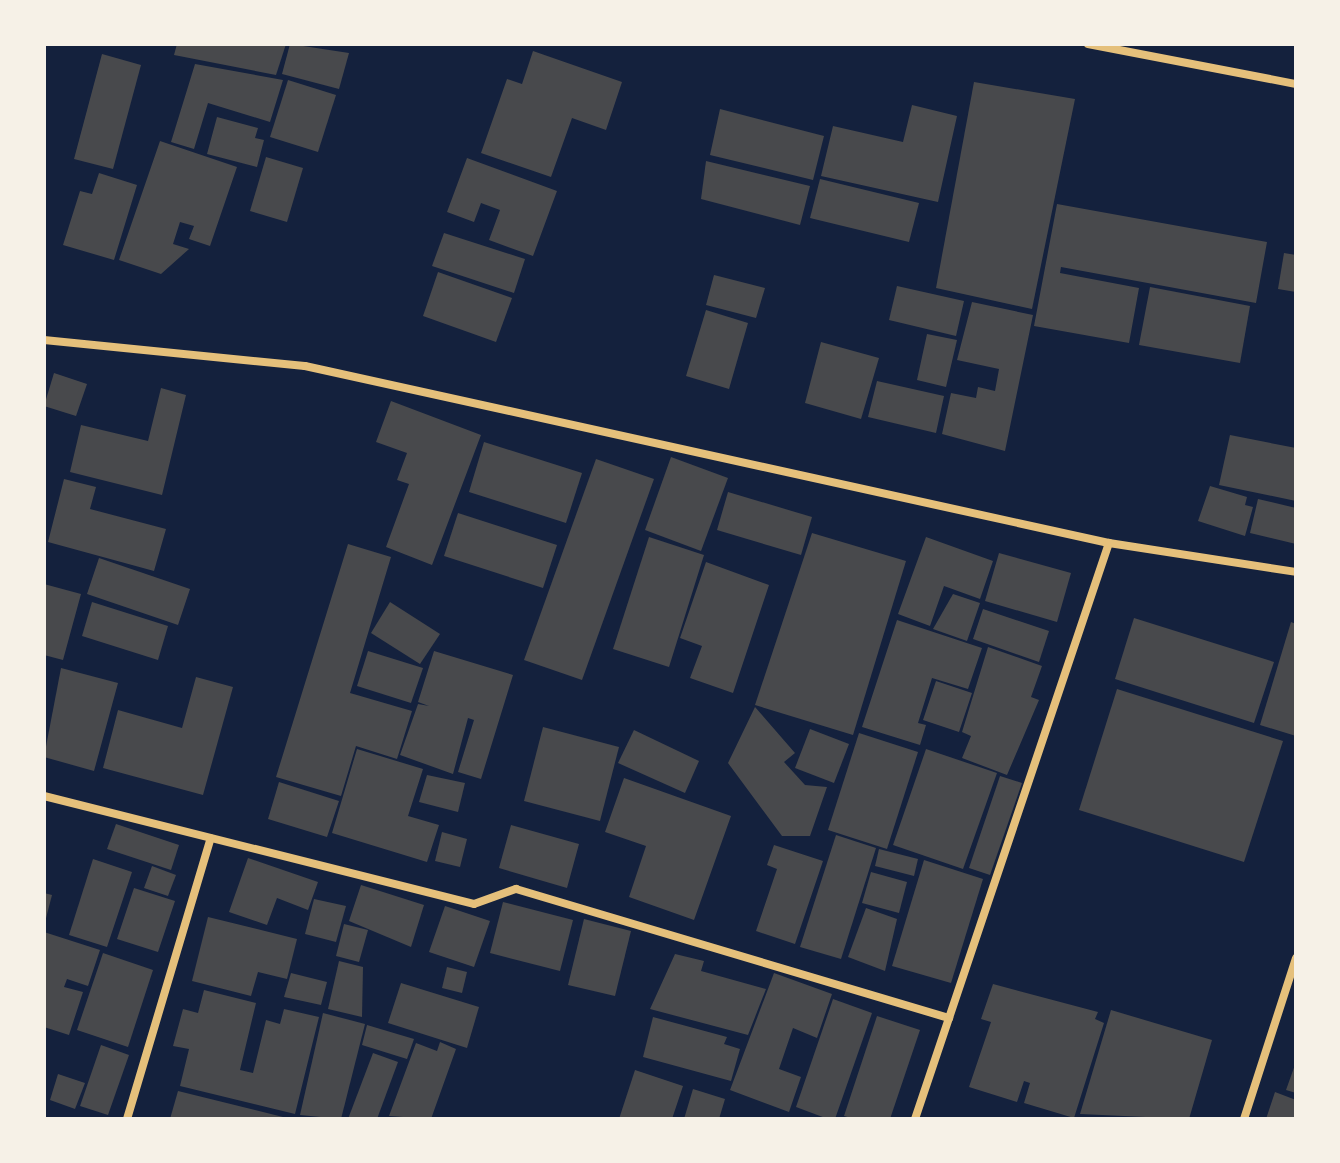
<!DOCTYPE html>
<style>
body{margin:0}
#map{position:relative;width:1340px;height:1163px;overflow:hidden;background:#14213d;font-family:"PT Sans",sans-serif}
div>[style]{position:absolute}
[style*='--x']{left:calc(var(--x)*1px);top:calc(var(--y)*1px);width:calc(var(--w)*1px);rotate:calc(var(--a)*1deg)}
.building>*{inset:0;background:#48494c}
.minor>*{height:8px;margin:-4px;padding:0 4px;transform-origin:4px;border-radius:4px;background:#e5c07b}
span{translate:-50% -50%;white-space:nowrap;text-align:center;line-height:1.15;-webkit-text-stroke:7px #f6f1e7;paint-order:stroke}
.frame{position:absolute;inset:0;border:46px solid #f6f1e7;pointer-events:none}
</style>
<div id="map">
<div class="building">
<i style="clip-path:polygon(177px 44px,286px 44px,276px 75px,174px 55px)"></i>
<i style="clip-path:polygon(290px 44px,349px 53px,339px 89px,282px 74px)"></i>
<i style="clip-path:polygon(533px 51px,622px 82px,606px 130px,572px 118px,551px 177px,481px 153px,507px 79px,522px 84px)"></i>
<i style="clip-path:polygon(102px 54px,141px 65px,113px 169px,74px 159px)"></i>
<i style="clip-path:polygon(195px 64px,283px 80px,270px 122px,208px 103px,194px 149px,171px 142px)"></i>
<i style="clip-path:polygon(288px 80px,336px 95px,318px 152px,270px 137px)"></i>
<i style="clip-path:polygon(974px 82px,1075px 99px,1032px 309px,936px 288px)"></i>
<i style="clip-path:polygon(912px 105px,957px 116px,938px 202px,821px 176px,833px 126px,903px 142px)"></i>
<i style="clip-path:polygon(720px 109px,824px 136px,813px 180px,710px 155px)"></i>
<i style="clip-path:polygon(217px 117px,258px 128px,255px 138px,264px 140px,257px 167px,207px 154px)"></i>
<i style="clip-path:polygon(160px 141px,237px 167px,210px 246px,189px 239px,194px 226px,180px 222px,173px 244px,189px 249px,161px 274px,119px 260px)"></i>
<i style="clip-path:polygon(266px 157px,303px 168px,287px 222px,250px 211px)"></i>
<i style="clip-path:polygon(467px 158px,557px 191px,533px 256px,489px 240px,500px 210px,481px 203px,474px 222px,447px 212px)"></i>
<i style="clip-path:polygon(706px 161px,810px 186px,800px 225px,701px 199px)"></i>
<i style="clip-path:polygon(99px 173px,137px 185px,114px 260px,63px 245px,80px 191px,92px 194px)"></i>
<i style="clip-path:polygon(820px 179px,919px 203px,909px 242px,810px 218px)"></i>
<i style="clip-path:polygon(1057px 204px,1267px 242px,1256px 303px,1061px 267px,1060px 273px,1139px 288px,1129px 343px,1034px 326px)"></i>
<i style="clip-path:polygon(444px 233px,525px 259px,514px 293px,432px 266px)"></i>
<i style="clip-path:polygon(1284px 253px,1296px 255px,1296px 292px,1278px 289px)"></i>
<i style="clip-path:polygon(438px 272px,512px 298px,496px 342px,423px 316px)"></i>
<i style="clip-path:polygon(714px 275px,765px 288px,756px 318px,706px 305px)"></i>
<i style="clip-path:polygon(897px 286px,964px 301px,956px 336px,889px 320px)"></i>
<i style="clip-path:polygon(1150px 287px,1250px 306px,1240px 363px,1139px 345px)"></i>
<i style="clip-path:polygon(972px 302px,1033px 315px,1005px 451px,942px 434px,951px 393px,976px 398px,978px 387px,995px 391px,999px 369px,957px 360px)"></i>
<i style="clip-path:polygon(706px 310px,748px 323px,729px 389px,686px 376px)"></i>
<i style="clip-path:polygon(927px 334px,957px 340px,946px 387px,917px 380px)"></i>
<i style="clip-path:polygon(821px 342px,879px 358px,861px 419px,805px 403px)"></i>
<i style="clip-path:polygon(54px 373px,87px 384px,76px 416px,44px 406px)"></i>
<i style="clip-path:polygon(877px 381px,944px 396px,936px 433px,868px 417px)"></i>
<i style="clip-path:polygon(161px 388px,186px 395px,162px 495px,70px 472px,81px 425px,148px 441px)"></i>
<i style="clip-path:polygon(391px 401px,481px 435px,432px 565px,386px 547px,409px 484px,397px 480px,407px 453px,376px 442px)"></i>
<i style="clip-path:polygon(1230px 435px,1296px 448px,1296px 501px,1219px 485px)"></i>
<i style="clip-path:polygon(484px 442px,582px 473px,566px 523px,469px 492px)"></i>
<i style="clip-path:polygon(671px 457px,728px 478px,701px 551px,645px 530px)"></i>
<i style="clip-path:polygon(596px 459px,654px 479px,582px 680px,524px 660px)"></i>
<i style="clip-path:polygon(64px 479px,96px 487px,90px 509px,166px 529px,154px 571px,48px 542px)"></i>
<i style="clip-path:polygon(1210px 486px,1247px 497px,1245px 505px,1253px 507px,1245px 536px,1198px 521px)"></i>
<i style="clip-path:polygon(728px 492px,812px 517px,801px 555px,717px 530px)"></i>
<i style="clip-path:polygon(1258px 499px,1296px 508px,1296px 544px,1250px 533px)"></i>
<i style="clip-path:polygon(458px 513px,557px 545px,543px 588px,444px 556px)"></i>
<i style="clip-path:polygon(812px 533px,906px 561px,853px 735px,755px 705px)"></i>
<i style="clip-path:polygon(649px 537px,704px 555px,669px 667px,613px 649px)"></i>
<i style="clip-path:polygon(926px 537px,993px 561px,980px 599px,944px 586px,930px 626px,898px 614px)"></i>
<i style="clip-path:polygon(348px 544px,391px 557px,350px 693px,412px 711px,397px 759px,356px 746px,341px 796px,276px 777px)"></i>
<i style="clip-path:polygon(999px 553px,1071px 573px,1057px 622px,985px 601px)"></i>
<i style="clip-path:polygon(99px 558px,190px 589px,178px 625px,87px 594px)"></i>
<i style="clip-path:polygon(706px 562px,769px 585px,733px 693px,690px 678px,702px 646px,680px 638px)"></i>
<i style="clip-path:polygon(44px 584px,81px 594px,63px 660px,44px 655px)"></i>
<i style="clip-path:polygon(953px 594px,980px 603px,967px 641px,933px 629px)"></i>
<i style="clip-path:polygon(92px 602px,168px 626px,158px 660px,82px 636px)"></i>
<i style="clip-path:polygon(390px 602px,440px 634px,420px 664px,371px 633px)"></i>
<i style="clip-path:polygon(983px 609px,1049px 631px,1039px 662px,973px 639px)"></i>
<i style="clip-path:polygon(1134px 618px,1274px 662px,1254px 723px,1115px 679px)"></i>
<i style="clip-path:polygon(897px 620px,982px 648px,968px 689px,932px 678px,918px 723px,926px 725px,920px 745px,862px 727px)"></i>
<i style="clip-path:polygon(1291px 622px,1296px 624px,1296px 736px,1260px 725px)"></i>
<i style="clip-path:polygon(988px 647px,1042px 666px,1031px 697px,1039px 700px,1007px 775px,962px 758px,971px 736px,962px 732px)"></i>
<i style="clip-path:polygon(368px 651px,423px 668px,411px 703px,357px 686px)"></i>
<i style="clip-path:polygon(434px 651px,513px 675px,481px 779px,458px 772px,474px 720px,468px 718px,453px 774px,400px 755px,418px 704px,429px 706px,418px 702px)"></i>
<i style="clip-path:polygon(61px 668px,118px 683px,94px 771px,44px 757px)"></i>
<i style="clip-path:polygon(196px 677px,233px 687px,203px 795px,103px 768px,118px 710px,182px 728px)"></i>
<i style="clip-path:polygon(936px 681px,972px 693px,959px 732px,923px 720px)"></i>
<i style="clip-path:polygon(1117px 689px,1283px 741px,1244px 862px,1079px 810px)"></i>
<i style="clip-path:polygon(755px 707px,795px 753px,784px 762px,805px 785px,827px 787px,810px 836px,782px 836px,728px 763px)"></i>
<i style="clip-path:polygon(543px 727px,619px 747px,600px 821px,524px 801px)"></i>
<i style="clip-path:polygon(810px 729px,849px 744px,834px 783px,795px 768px)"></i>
<i style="clip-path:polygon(634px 730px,699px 761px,685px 793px,618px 763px)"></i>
<i style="clip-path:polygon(859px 733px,918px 752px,887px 849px,828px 830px)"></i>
<i style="clip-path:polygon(357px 749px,423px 769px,408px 816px,439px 825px,427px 862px,332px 833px)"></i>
<i style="clip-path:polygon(926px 749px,997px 773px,963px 869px,893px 845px)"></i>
<i style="clip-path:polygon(427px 775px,465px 783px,458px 812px,419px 802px)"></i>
<i style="clip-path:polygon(1000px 776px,1022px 783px,990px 875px,969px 868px)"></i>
<i style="clip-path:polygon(624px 778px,731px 816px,694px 920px,629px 897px,646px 846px,605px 832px)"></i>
<i style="clip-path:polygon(279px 782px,339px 801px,327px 837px,268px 819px)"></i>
<i style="clip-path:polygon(116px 824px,179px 845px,171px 870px,107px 849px)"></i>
<i style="clip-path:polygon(511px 825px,579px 844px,567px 888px,499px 868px)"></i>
<i style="clip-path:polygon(442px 832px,467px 839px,460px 867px,435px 861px)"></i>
<i style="clip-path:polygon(836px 835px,876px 848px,841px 959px,800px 947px)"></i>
<i style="clip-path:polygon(774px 845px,823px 861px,795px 944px,756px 931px,777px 869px,767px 865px)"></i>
<i style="clip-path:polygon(879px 849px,918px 859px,914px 876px,875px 866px)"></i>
<i style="clip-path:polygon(248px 858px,318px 882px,308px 910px,277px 898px,267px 925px,229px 912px)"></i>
<i style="clip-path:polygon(93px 859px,132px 872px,107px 947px,69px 935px)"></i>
<i style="clip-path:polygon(924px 860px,983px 879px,951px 983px,892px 966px)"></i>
<i style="clip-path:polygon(152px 866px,176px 875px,168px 896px,144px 888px)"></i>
<i style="clip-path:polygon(871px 872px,907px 882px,899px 913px,862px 903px)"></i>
<i style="clip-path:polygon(361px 885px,424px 905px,411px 947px,349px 921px)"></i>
<i style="clip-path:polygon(134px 888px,175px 901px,158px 952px,117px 939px)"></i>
<i style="clip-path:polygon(44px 893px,52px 895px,45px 922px,44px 922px)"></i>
<i style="clip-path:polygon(314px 899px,346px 906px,336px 942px,305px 934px)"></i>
<i style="clip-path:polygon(503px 902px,573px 920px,560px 971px,490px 953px)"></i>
<i style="clip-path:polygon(445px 906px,490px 921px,474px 967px,429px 952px)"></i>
<i style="clip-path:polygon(866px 908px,897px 919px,885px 971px,848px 957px)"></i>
<i style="clip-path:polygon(208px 917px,297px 939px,287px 979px,258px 972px,251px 996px,192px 981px)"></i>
<i style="clip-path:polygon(584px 919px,631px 931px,615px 996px,568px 985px)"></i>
<i style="clip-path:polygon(344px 924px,368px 930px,359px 962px,336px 956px)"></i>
<i style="clip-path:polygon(44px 932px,100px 950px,88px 986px,67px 979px,64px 987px,83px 992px,69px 1035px,44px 1027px)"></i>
<i style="clip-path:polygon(103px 953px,153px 970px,128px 1047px,77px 1030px)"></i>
<i style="clip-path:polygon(675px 954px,704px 961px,701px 971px,766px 989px,748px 1035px,650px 1009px)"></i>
<i style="clip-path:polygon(339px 961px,363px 967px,362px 1017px,328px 1009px)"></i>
<i style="clip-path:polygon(447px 967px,467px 972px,462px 993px,442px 988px)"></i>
<i style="clip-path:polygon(291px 973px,327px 982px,321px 1005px,284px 997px)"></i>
<i style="clip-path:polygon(774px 973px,832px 994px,817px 1038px,793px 1028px,779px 1069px,801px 1077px,789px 1112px,730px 1090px)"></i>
<i style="clip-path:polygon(401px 983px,479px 1007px,467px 1048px,388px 1023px)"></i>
<i style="clip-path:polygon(993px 984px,1098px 1012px,1095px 1019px,1104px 1023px,1074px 1118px,1024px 1103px,1030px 1083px,1024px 1081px,1017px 1102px,969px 1087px,991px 1022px,981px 1019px)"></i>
<i style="clip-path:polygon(204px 990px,256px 1003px,240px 1070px,253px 1073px,266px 1020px,280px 1024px,284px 1009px,319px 1017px,295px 1114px,180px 1086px,189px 1049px,173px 1046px,183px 1009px,198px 1013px)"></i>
<i style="clip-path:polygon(833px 999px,872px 1013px,835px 1119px,828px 1119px,796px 1107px)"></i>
<i style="clip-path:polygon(1111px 1010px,1212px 1040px,1189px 1119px,1080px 1114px)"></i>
<i style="clip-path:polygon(323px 1013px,365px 1024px,341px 1119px,300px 1115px)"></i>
<i style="clip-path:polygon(877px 1016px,920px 1030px,890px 1119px,854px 1119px,844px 1116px)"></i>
<i style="clip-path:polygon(653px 1017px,727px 1037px,724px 1044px,740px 1049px,731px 1081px,643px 1057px)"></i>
<i style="clip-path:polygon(367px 1025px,414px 1039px,407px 1059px,362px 1045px)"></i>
<i style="clip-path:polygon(440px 1042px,456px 1049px,431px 1119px,389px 1116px,416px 1043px,437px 1051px)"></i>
<i style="clip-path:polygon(101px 1045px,129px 1055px,108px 1115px,80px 1106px)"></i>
<i style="clip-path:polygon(373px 1053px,398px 1062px,377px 1119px,348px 1119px)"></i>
<i style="clip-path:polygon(1296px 1062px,1296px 1093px,1286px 1090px)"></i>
<i style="clip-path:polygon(635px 1070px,683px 1086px,672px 1119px,619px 1119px)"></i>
<i style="clip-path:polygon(58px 1074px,85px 1083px,75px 1109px,50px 1100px)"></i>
<i style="clip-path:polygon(693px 1089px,725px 1099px,719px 1119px,684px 1119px)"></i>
<i style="clip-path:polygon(178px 1091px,287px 1118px,287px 1119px,170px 1119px)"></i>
<i style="clip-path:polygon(1275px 1092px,1296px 1100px,1296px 1119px,1266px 1119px)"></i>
</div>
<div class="minor">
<i style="--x:1088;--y:44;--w:212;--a:10.9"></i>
<i style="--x:44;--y:340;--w:262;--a:5.7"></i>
<i style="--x:305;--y:366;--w:823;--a:12.42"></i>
<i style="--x:1109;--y:543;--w:189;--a:8.8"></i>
<i style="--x:44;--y:796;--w:443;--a:14.1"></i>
<i style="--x:474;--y:904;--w:45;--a:-19.7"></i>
<i style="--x:516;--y:889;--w:452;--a:16.6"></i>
<i style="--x:127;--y:1119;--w:293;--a:-73.4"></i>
<i style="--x:915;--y:1119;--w:608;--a:-71.39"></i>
<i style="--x:1244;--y:1119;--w:169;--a:-72.1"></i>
</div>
<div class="frame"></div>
</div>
